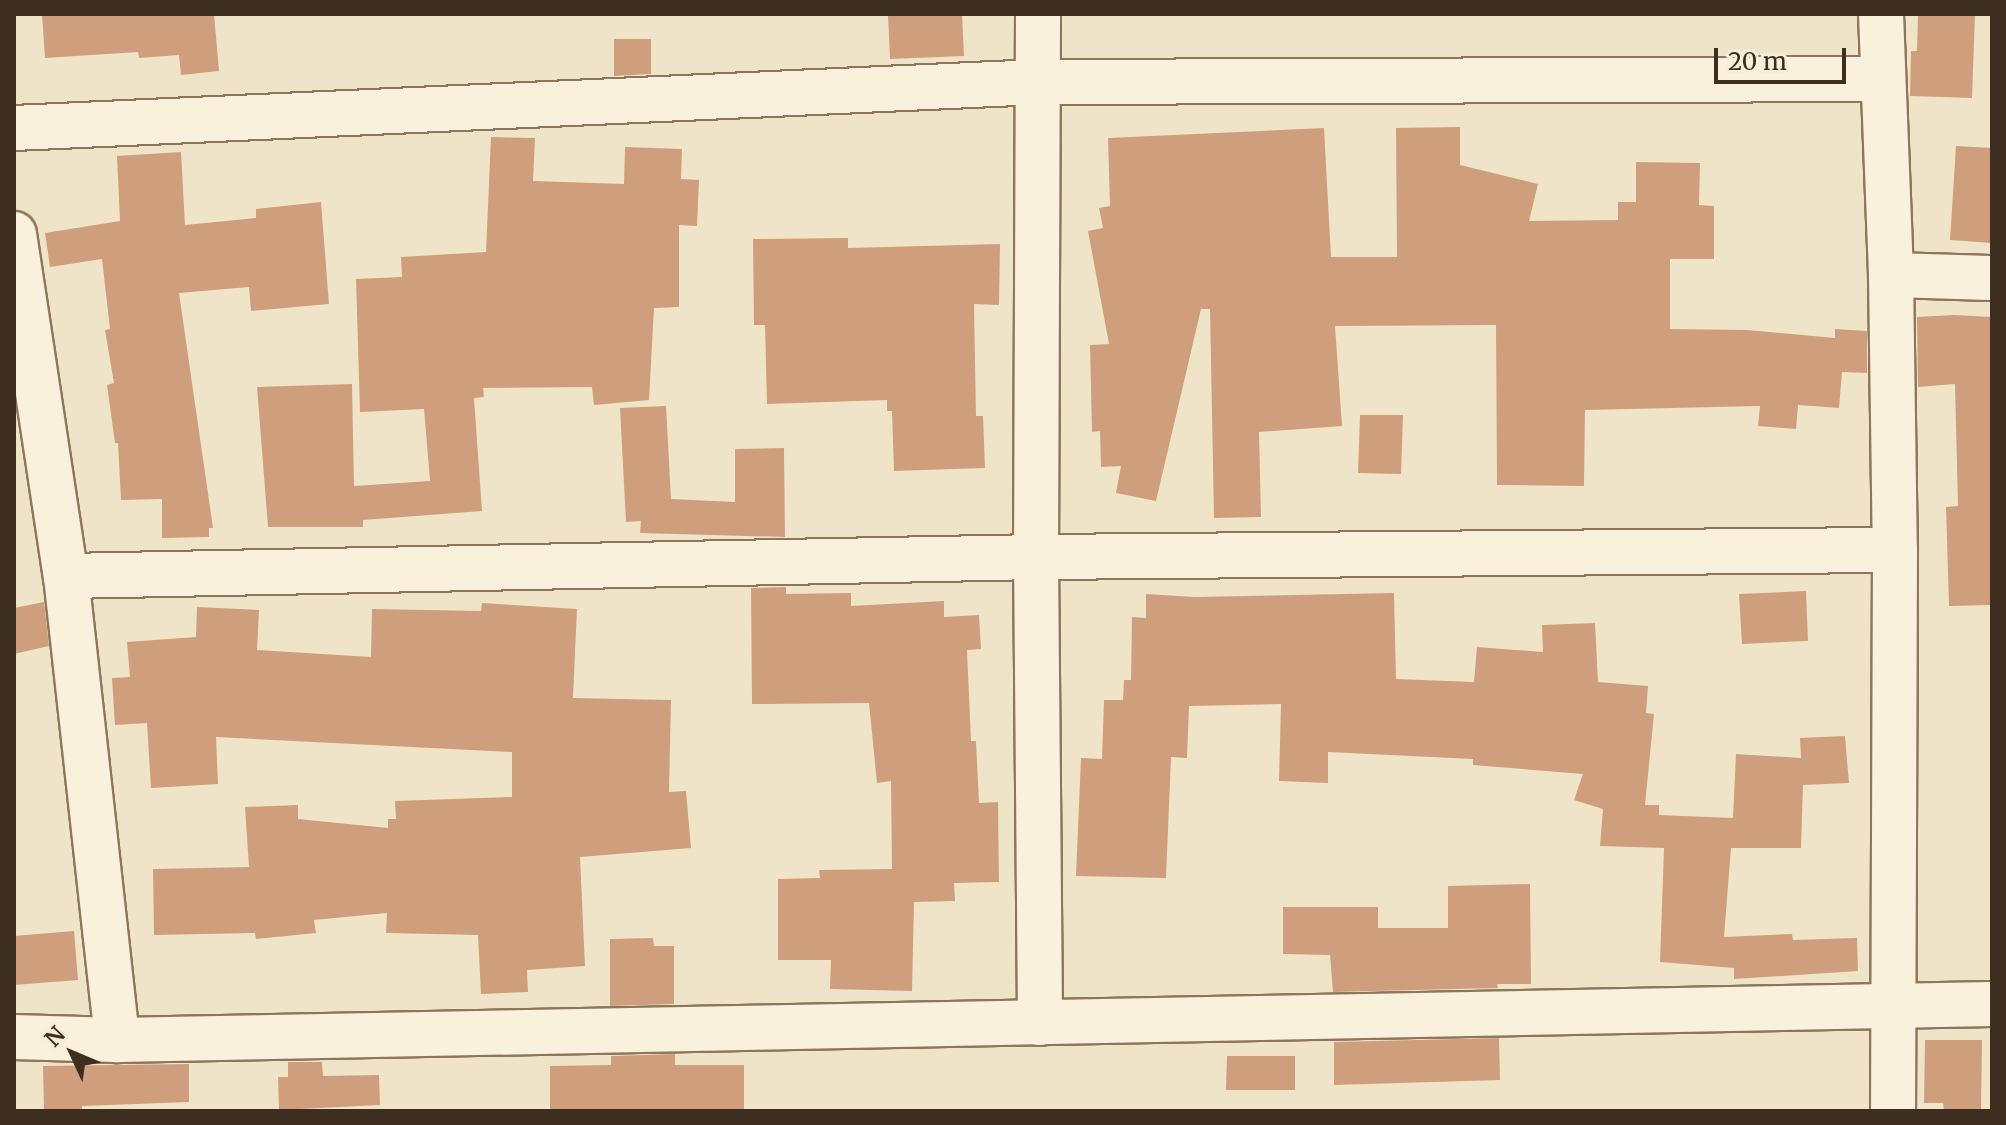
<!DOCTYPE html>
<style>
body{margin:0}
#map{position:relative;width:2006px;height:1125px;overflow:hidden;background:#f0e4c8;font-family:Merriweather,serif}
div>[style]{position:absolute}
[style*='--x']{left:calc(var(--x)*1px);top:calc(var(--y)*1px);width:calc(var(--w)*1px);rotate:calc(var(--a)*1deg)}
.building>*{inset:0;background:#cf9f7d}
.roads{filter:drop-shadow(2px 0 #8d765c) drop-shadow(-2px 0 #8d765c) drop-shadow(0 2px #8d765c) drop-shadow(0 -2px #8d765c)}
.minor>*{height:44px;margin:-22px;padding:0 22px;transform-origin:22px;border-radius:22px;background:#faf1dc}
span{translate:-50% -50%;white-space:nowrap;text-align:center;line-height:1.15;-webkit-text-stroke:7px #f7eed8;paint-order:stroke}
.frame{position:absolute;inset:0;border:16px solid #3d2e20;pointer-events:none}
.north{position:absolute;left:32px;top:1013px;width:80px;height:80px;-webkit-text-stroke:6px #f7eed8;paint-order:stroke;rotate:314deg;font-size:22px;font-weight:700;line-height:32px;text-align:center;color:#3d2e20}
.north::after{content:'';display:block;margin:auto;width:28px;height:36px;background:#3d2e20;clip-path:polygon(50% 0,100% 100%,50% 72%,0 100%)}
.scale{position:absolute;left:1714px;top:48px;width:132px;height:36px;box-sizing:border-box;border:4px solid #3d2e20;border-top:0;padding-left:10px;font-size:24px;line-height:28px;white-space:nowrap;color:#3d2e20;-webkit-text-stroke:6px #f7eed8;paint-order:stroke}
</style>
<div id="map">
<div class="building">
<i style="clip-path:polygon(42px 14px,214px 14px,219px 71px,181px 75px,179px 55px,139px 58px,138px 52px,45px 58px)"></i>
<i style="clip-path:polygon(930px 14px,962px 14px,964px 56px,890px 59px,888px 16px)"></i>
<i style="clip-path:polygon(1918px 14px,1975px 14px,1972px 98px,1910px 96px,1911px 51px,1917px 51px)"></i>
<i style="clip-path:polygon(614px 39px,651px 39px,651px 74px,614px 76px)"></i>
<i style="clip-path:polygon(1460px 127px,1460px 165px,1538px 184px,1529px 221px,1618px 220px,1618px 202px,1636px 202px,1636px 162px,1700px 163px,1699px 205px,1714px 206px,1714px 259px,1670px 259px,1670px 329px,1747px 330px,1835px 338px,1835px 329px,1867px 331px,1867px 373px,1842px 372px,1839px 408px,1798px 405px,1796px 429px,1758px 426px,1760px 406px,1585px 410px,1584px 486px,1497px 485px,1496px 325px,1335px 326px,1342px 426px,1259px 432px,1261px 517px,1214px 518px,1210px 309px,1201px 309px,1156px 501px,1116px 493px,1121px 466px,1101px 467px,1100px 431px,1092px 432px,1090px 345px,1109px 344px,1088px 231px,1103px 228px,1099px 208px,1110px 206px,1108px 138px,1324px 128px,1331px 257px,1397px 257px,1396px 128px)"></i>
<i style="clip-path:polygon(491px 137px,535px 138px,533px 181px,624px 184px,625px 147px,682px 149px,681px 179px,699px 180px,697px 226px,679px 225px,679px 307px,654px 308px,649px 400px,594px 405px,592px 387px,483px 388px,484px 397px,474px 398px,482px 511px,363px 520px,363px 527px,268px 527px,257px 387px,352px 384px,354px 486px,430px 481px,424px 409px,360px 412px,356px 279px,402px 277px,401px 257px,486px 252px)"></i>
<i style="clip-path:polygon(1956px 146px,1992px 148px,1992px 243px,1950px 240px)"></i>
<i style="clip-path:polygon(181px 152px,185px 225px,256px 218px,256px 209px,321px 202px,329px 304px,251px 311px,249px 287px,179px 293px,213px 528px,209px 528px,209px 537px,162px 538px,162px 499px,121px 500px,118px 443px,115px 443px,107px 385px,114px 383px,105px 330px,110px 329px,102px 259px,50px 267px,45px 233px,120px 221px,117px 156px)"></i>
<i style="clip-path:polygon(848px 238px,848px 248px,1000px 244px,999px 305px,974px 304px,976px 416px,983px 416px,985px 468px,894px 471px,892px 411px,887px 411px,887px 400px,767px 404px,765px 325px,754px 325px,753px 239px)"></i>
<i style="clip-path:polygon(1954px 315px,1992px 317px,1992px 605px,1949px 606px,1946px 507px,1958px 506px,1955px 384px,1918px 387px,1917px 317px)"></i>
<i style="clip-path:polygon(666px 406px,671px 499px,735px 502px,735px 449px,784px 448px,785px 537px,640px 533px,641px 521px,626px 522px,620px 408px)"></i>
<i style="clip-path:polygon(1360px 415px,1403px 415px,1401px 474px,1358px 473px)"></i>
<i style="clip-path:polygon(786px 587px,786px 594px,851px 593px,851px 606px,944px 601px,944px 617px,979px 615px,981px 649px,967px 650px,971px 741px,976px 741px,979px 803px,998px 802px,999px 882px,954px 883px,955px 901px,914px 902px,912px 991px,830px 989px,831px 960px,778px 960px,778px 879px,820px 878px,819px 870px,892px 869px,891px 781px,877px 783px,869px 703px,752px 704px,751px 588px)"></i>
<i style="clip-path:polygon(1806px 591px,1808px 641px,1742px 644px,1739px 594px)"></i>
<i style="clip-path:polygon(1394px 593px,1396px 679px,1474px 682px,1477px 647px,1543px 652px,1542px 625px,1595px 623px,1598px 682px,1648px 686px,1646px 713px,1654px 714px,1645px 805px,1659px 805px,1659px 815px,1733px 818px,1736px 754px,1801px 758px,1800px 738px,1845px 736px,1849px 783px,1803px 785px,1801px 848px,1731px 848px,1724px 937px,1792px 934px,1793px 940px,1857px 938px,1858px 971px,1734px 979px,1734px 968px,1660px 962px,1664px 848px,1600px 846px,1603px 809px,1574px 800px,1583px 774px,1473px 765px,1473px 759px,1328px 752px,1328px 783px,1279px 781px,1281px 704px,1189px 706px,1187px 758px,1171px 757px,1166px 878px,1076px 876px,1081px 758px,1102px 759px,1104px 700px,1123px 700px,1124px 680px,1131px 680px,1132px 617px,1146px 618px,1146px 594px,1194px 597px)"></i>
<i style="clip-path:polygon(44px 602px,49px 646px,14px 654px,14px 608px)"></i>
<i style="clip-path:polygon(482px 603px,577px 609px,573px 698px,671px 700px,669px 792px,686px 791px,691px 848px,580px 857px,585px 966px,527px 970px,528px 992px,481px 994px,478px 935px,386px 933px,387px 913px,314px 920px,316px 933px,256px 939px,255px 933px,154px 935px,153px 869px,249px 867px,245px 807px,298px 805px,298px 819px,388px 828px,388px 819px,396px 819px,395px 801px,512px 797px,512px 752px,216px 737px,218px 784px,151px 788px,147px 723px,115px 725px,112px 678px,130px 677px,127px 642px,196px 637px,197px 607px,259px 610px,257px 650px,371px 657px,372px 609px,481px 611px)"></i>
<i style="clip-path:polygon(1530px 884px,1531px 984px,1497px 984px,1498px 988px,1333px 992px,1330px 955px,1283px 954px,1283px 907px,1378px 907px,1378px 928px,1448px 928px,1448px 886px)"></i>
<i style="clip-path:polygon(74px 931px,78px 980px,14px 985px,14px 936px)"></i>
<i style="clip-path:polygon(653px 938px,654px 946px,674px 946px,674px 1004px,610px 1006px,610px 939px)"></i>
<i style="clip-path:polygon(1499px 1038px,1500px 1080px,1334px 1085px,1334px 1042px)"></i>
<i style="clip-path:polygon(1925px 1040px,1982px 1040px,1981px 1111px,1944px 1111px,1943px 1103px,1924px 1103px)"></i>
<i style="clip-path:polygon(675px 1054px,675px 1065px,744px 1065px,744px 1111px,550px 1111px,550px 1066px,611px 1065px,611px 1056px)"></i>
<i style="clip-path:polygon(1227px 1056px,1295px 1056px,1295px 1090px,1226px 1090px)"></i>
<i style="clip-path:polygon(288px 1062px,322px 1062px,323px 1076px,379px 1075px,380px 1105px,279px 1110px,278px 1077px,288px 1077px)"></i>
<i style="clip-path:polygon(189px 1064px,189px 1102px,82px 1106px,82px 1111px,44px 1111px,43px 1066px)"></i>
</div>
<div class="roads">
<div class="minor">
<i style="--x:1038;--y:14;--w:543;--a:90.21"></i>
<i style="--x:1036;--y:557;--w:466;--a:89.5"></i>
<i style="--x:1881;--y:14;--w:261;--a:87.8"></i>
<i style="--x:1891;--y:275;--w:275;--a:89.2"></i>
<i style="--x:1895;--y:550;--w:561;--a:90.2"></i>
<i style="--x:14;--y:128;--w:1024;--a:-2.57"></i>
<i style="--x:1037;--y:82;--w:845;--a:-0.2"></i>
<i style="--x:14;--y:234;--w:346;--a:81.4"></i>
<i style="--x:66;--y:576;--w:467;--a:83.7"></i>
<i style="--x:1891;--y:275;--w:101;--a:1.7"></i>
<i style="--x:66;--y:576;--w:970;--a:-1.12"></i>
<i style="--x:1036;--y:557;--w:859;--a:-0.47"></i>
<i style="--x:14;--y:1037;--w:103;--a:1.7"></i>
<i style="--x:117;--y:1040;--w:1875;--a:-1.1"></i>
</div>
</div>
<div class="frame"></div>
<div class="north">N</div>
<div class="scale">20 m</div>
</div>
